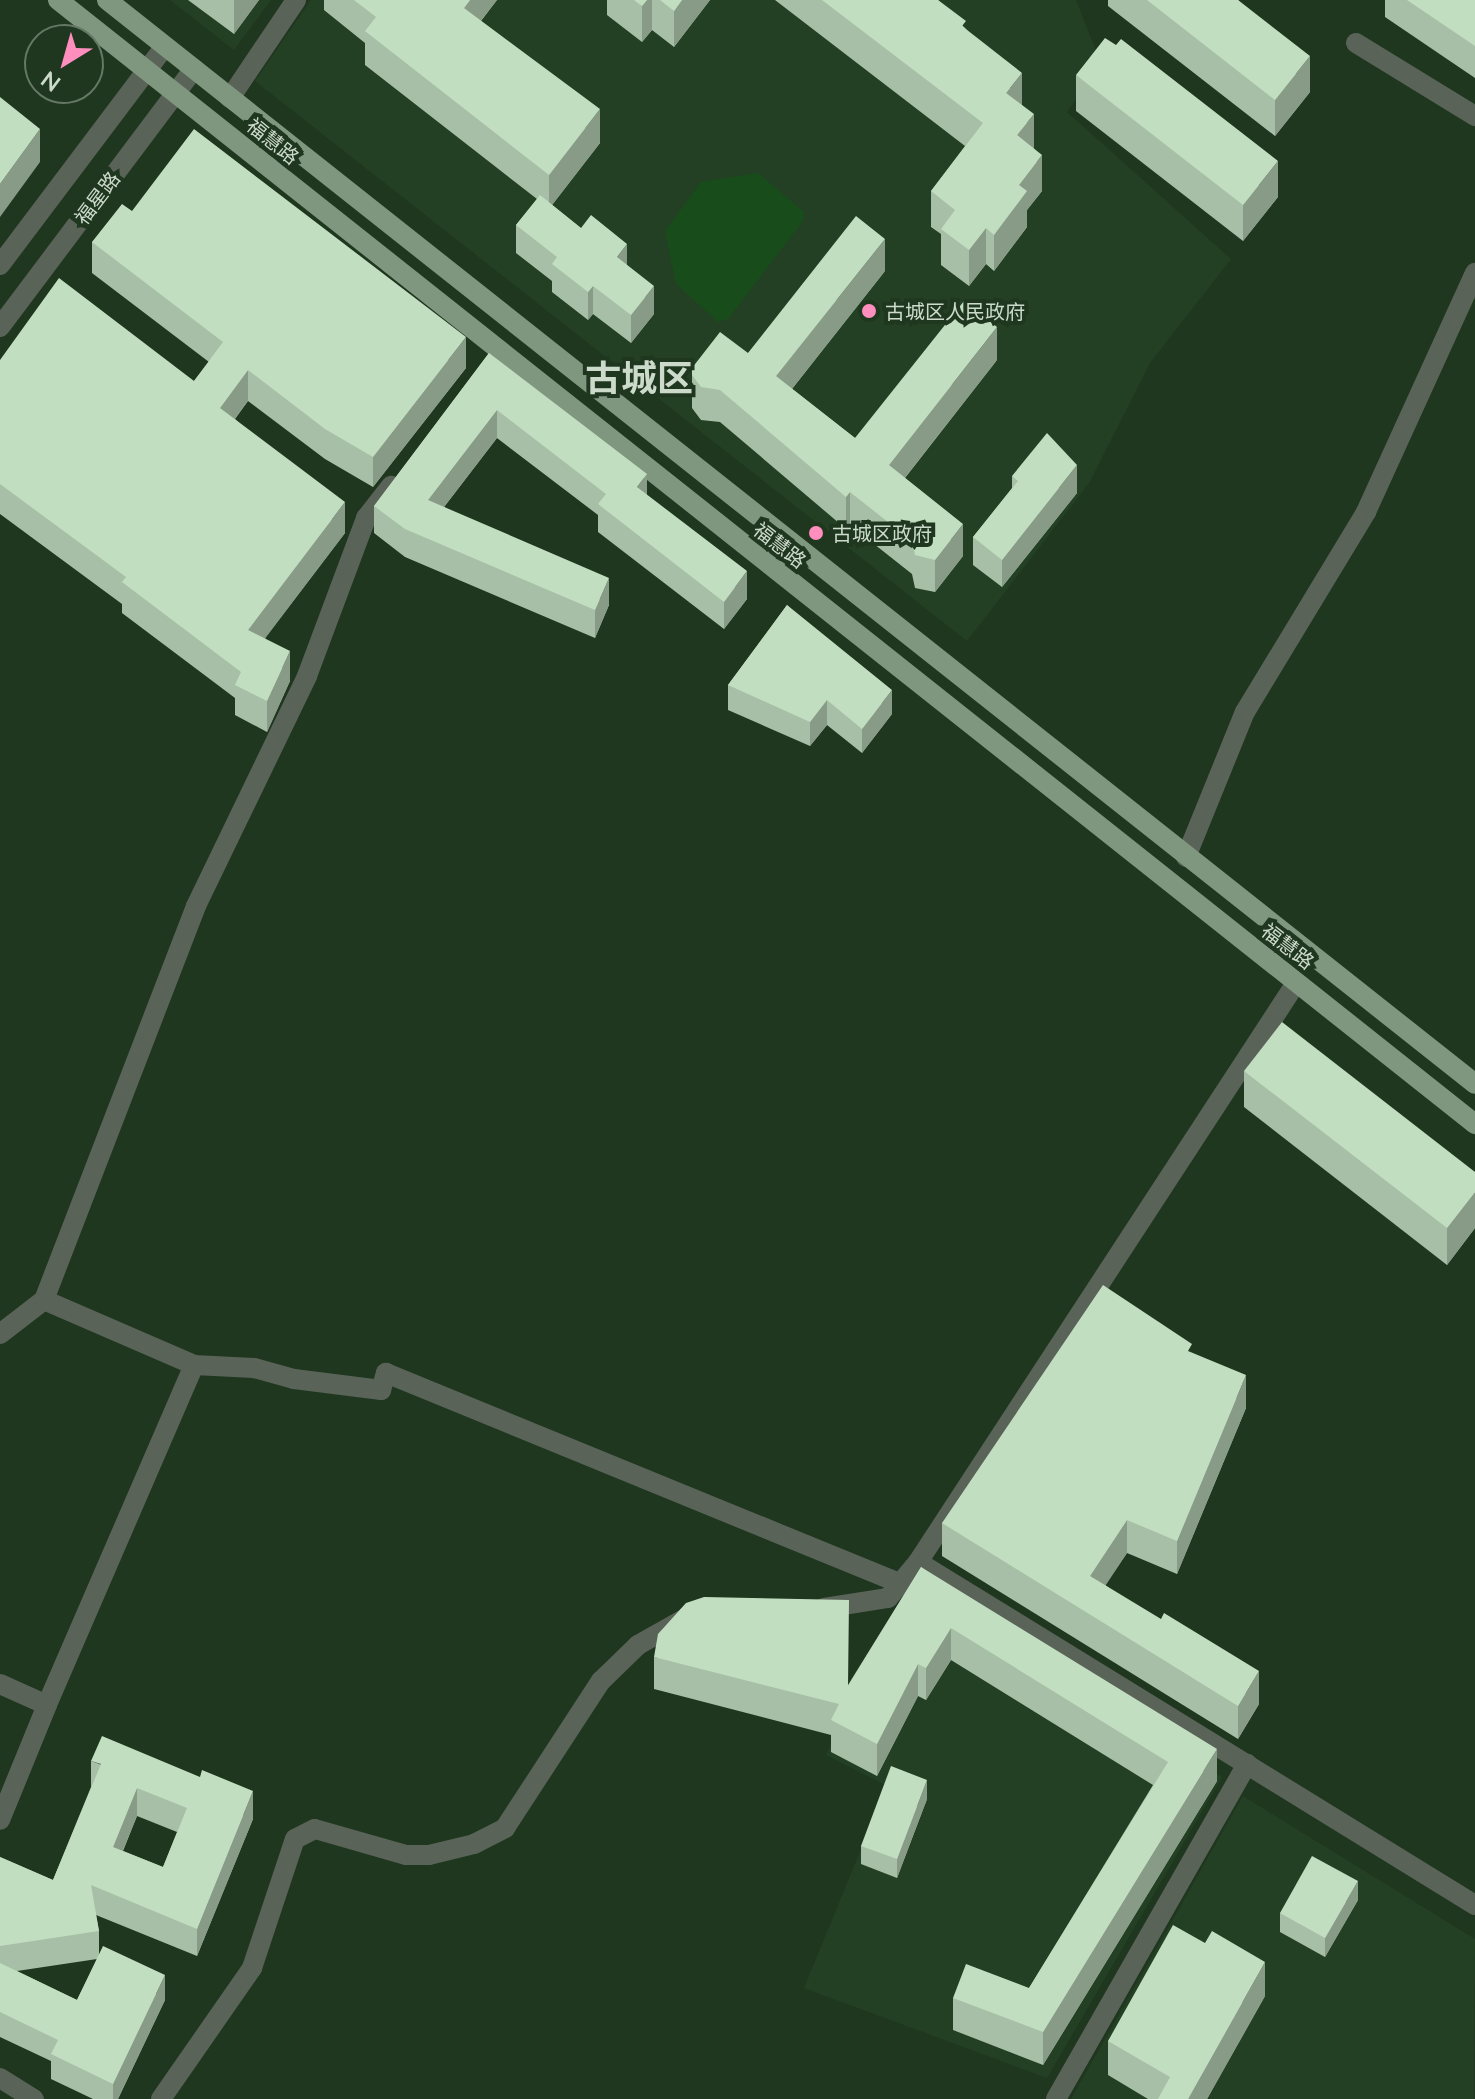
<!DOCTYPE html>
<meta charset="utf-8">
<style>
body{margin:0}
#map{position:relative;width:1475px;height:2099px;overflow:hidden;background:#1f361f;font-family:Lato,"Noto Sans SC",sans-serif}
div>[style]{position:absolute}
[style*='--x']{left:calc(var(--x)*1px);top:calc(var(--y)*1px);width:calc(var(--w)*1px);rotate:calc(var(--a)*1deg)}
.built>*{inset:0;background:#244024}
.green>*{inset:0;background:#184c1b}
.minor>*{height:20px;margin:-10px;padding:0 10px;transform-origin:10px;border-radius:10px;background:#596358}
.major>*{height:20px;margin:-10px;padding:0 10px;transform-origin:10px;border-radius:10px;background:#80977f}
.wall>*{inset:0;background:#a7bfa6}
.shaded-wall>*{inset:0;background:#889b87}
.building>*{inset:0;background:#c2dec1}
.dots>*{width:22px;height:22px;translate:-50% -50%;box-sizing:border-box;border:4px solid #1f361f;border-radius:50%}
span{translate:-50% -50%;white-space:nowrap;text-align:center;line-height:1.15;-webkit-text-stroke:8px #1f361f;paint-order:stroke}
.street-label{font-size:20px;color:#ccdacb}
.poi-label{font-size:20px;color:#ccdacb}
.left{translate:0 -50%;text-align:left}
.town-label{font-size:36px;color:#ccdacb;font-weight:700}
.north{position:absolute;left:24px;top:24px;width:80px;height:80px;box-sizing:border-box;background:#1f361f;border:2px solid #647864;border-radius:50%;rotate:217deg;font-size:22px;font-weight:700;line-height:32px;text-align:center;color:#ccdacb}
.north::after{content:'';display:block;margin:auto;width:28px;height:36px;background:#fe8ebd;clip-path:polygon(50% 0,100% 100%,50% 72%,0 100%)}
</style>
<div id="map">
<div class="built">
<i style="clip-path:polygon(170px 0,271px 0,234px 50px)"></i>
<i style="clip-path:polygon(311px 0,1076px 0,1102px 66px,1067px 112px,1231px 259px,1150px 363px,1089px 483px,967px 641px,255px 81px)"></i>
<i style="clip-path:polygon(919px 1591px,1222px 1777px,1047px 2078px,804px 1988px,887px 1786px,826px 1755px,871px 1660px)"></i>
<i style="clip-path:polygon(1243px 1796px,1475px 1939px,1474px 2099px,1071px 2099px)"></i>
</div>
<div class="green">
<i style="clip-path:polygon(758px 173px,804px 212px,803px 221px,728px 319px,718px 322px,676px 284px,665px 231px,701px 182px)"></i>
</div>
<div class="minor">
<i style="--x:1356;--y:43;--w:140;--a:31.5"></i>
<i style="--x:230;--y:98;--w:118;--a:-56"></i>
<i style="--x:0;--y:265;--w:274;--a:-53"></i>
<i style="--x:0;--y:327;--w:323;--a:-53.1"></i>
<i style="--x:1186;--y:857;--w:157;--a:-67.9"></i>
<i style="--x:1245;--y:712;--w:234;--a:-58.8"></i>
<i style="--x:1366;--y:512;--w:263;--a:-65.5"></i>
<i style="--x:44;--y:1300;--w:163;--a:23.4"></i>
<i style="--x:194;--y:1365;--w:370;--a:113.4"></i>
<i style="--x:0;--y:1334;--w:56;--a:-37.7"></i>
<i style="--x:44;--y:1300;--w:422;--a:-68.9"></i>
<i style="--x:196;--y:906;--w:255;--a:-64.2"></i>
<i style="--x:307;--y:676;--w:169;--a:-69.5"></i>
<i style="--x:366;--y:518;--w:41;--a:-52"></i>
<i style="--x:194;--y:1365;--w:60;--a:2.9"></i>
<i style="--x:254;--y:1368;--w:41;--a:15.4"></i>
<i style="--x:294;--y:1379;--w:88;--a:7.2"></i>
<i style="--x:381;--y:1390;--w:18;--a:-74"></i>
<i style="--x:386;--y:1373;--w:554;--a:22.26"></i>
<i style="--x:918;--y:1562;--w:654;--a:31.62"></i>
<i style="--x:824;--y:1608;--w:65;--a:-8.9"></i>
<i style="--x:888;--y:1598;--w:47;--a:-50.2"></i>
<i style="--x:918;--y:1562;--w:691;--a:-56.86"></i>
<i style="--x:0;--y:1684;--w:51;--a:24.1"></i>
<i style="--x:47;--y:1705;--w:124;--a:112.2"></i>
<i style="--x:0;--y:2078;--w:40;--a:32"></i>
<i style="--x:161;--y:2099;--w:160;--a:-55.2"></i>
<i style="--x:252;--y:1968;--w:136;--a:-71.6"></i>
<i style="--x:295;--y:1839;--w:22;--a:-27"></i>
<i style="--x:315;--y:1829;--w:95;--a:15.9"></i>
<i style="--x:406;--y:1855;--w:23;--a:0"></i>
<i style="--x:429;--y:1855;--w:46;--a:-13.7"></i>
<i style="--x:474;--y:1844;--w:35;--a:-27"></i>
<i style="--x:505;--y:1828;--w:176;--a:-56.9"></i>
<i style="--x:601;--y:1681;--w:52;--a:-44.2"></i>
<i style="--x:638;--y:1645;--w:55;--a:-29.4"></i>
<i style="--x:1056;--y:2099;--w:386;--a:-60.3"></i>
</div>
<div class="major">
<i style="--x:58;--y:0;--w:1809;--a:38.42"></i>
<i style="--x:107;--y:0;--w:1745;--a:38.39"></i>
</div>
<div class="wall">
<i style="clip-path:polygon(188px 0,259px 0,234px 34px)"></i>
<i style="clip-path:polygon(324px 0,497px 0,481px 21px,600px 143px,552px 205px,627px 265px,654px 314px,631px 343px,593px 314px,588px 320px,552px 292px,552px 281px,516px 253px,516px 225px,537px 199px,365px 65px,365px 43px,324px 10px)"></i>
<i style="clip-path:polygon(607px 0,710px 0,674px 47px,652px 30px,642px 42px,607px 15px)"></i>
<i style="clip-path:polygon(775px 0,938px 0,966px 29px,1022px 105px,1034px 148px,1042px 191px,1027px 210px,1027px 227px,994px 271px,986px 264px,969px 286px,941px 265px,941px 234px,931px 227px,931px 191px,965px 146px)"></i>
<i style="clip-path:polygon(1108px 0,1238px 0,1310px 92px,1275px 136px,1108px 6px)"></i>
<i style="clip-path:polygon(1385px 0,1475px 0,1475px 78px,1385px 17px)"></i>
<i style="clip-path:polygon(1076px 75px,1278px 197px,1243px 241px,1076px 111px)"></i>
<i style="clip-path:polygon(132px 211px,466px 368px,373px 487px,325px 459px,248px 401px,235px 419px,345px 533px,265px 638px,290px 681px,267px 732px,235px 715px,235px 698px,122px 613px,122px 604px,0 514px,0 360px,194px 381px,209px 362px,92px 273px,92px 242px)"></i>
<i style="clip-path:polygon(885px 271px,792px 389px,855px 438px,997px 360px,905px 478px,963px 556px,935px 592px,915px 588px,912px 574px,850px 525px,846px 529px,720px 422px,701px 420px,692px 408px,692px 368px,748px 353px)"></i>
<i style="clip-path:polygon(489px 353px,747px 599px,724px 629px,598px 532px,598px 515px,497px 438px,444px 507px,609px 605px,595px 638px,405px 557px,374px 533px,374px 506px)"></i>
<i style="clip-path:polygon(1012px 476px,1077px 493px,1002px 587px,973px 565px,973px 537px,1012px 488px)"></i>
<i style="clip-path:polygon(787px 605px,892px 714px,862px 753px,827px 725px,810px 746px,728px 710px,728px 685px)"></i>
<i style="clip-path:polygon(1244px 1071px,1475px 1172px,1475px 1228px,1447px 1265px,1244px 1107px)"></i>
<i style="clip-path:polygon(1192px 1353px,1246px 1408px,1177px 1574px,1127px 1553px,1105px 1585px,1259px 1704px,1238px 1739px,942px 1556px,942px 1523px)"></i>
<i style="clip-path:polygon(921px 1567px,1217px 1781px,1043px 2065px,953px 2030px,953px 1998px,1029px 1988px,1153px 1785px,951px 1660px,926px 1700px,918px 1696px,877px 1776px,831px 1752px,831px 1735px,654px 1689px,654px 1657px,848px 1685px)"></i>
<i style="clip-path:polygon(evenodd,91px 1761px,253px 1819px,197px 1956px,96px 1915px,99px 1931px,99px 1955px,165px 2000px,118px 2099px,93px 2099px,51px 2079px,51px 2061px,0 2037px,0 1857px,53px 1880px,91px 1787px,91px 1761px,137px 1816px,177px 1832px,163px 1867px,123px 1851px,137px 1816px,91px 1761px,97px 1959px,77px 2000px,17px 1971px,97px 1959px)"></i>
<i style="clip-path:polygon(927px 1799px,897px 1878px,861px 1864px,861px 1846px)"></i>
<i style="clip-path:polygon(1358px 1900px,1325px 1957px,1280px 1932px,1280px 1913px)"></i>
<i style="clip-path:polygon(1265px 1996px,1207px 2099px,1148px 2099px,1108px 2075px,1108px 2041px)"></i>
</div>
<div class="shaded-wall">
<i style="clip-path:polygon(234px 0,259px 0,234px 34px)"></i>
<i style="clip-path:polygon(470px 0,497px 0,464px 42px,464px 8px)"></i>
<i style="clip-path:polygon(647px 0,652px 0,652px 30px,642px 42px,642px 6px)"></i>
<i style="clip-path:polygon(682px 0,710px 0,674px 47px,674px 11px)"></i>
<i style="clip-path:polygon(1310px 56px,1310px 92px,1275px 136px,1275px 100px)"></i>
<i style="clip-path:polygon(1022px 73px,1022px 109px,1006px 93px)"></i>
<i style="clip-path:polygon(600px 109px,600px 143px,549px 209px,549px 175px)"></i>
<i style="clip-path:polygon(1034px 114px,1034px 150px,1017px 135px)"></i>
<i style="clip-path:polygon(40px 129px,40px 162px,0 217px,0 184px)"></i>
<i style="clip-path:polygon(1042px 155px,1042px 191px,1027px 210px,1027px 227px,994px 271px,994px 235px,1019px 185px)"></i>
<i style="clip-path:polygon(1278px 161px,1278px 197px,1243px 241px,1243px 205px)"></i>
<i style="clip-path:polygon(986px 228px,986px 264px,969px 286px,969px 250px)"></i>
<i style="clip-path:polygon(885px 239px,885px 271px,776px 409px,776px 376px)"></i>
<i style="clip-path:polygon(627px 244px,627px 272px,617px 257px)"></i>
<i style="clip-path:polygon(593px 286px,593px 314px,588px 320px,588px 292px)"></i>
<i style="clip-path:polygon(654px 286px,654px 314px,631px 343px,631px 315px)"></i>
<i style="clip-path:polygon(997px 327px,997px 360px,889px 498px,889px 465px)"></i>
<i style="clip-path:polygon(466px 337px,466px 368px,373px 487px,373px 457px)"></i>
<i style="clip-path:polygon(248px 370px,248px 401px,220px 438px,220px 408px)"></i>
<i style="clip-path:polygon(497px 410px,497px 438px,428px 528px,428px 500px)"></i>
<i style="clip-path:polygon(1077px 465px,1077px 493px,1002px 587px,1002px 560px)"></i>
<i style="clip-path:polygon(647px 474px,647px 502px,637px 487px)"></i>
<i style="clip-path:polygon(850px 492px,850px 525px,846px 529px,846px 497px)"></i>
<i style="clip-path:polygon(345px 502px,345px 533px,248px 661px,248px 630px)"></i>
<i style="clip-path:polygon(963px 524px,963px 556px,935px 592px,935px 560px)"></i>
<i style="clip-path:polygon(747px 571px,747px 599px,724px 629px,724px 602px)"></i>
<i style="clip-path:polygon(609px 578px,609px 605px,595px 638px,595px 610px)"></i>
<i style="clip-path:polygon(290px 651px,290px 681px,267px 732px,267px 701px)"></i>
<i style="clip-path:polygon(892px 690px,892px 714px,862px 753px,862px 729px)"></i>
<i style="clip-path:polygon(827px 700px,827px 725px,810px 746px,810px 722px)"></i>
<i style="clip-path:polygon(1475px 1192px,1475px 1228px,1447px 1265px,1447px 1228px)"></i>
<i style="clip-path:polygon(1246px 1375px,1246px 1408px,1177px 1574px,1177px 1541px)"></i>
<i style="clip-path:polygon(1127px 1520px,1127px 1553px,1090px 1609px,1090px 1576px)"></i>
<i style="clip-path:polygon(951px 1628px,951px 1660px,926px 1700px,926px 1668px)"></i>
<i style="clip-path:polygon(918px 1664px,918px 1696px,877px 1776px,877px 1744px)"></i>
<i style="clip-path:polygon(1259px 1671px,1259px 1704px,1238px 1739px,1238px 1706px)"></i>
<i style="clip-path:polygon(1217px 1749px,1217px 1781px,1043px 2065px,1043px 2032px)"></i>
<i style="clip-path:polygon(927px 1780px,927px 1799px,897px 1878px,897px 1859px)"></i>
<i style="clip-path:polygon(137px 1788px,137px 1816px,113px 1874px,113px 1847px)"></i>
<i style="clip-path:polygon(253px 1791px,253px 1819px,197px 1956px,197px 1929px)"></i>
<i style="clip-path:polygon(1358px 1881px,1358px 1900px,1325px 1957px,1325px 1938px)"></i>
<i style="clip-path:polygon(1265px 1962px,1265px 1996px,1207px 2099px,1188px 2099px)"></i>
<i style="clip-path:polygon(165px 1975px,165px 2000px,118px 2099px,113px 2099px,113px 2084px)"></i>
</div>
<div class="building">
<i style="clip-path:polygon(354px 0,470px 0,464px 8px,600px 109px,549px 175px,365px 31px,376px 17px)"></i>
<i style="clip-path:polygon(634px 0,647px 0,642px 6px)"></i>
<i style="clip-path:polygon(660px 0,682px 0,674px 11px)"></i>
<i style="clip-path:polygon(822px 0,938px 0,966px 21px,962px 26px,1022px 73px,1006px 93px,1034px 114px,1017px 135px,1042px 155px,1019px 185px,1027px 191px,994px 235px,986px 228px,969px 250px,941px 229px,955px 210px,931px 191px,983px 123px)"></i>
<i style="clip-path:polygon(1147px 0,1238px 0,1310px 56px,1275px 100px)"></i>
<i style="clip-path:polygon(1407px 0,1475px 0,1475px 46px)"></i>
<i style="clip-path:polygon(1105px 38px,1116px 45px,1121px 39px,1278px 161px,1243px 205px,1076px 75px)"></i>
<i style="clip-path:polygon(0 97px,40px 129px,0 184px)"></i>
<i style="clip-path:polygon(194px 129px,466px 337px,373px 457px,325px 429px,248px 370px,220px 408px,345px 502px,248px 630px,290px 651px,267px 701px,235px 685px,241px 672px,122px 582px,126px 577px,0 484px,0 360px,59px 278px,194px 381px,223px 342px,92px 242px,122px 204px,132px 211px)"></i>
<i style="clip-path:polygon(540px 195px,581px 228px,591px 215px,627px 244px,617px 257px,654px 286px,631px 315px,593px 286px,588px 292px,552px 264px,557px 257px,516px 225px)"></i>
<i style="clip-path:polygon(856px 216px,885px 239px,776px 376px,855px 438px,964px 301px,997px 327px,889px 465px,963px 524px,935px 560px,915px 555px,912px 541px,850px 492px,846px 497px,720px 390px,701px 387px,692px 375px,692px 368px,720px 332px,748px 353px)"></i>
<i style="clip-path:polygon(489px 353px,647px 474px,637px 487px,747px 571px,724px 602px,598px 504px,606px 494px,497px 410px,428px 500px,609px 578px,595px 610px,405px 529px,374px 506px)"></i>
<i style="clip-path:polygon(1047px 433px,1077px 465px,1002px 560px,973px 537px,1018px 481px,1012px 476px)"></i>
<i style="clip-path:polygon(787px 605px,892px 690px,862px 729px,827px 700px,810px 722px,728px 685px)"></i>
<i style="clip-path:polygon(1282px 1022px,1475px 1172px,1475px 1192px,1447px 1228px,1244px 1071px)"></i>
<i style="clip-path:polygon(1103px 1285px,1192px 1344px,1188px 1351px,1246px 1375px,1177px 1541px,1127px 1520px,1090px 1576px,1161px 1619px,1164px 1613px,1259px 1671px,1238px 1706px,942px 1523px)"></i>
<i style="clip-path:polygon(921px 1567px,1217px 1749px,1043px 2032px,953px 1998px,966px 1964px,1029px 1988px,1168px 1762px,951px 1628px,926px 1668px,918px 1664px,877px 1744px,831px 1720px,839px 1704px,654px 1657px,658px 1634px,686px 1603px,704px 1597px,849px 1600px,848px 1686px)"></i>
<i style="clip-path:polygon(evenodd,102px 1736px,200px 1777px,202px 1770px,253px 1791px,197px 1929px,91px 1885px,99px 1931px,0 1946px,0 1857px,53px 1880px,101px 1764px,91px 1761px,102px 1736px,137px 1788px,187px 1808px,163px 1867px,113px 1847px,137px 1788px)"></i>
<i style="clip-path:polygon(891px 1766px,927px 1780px,897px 1859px,861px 1846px)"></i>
<i style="clip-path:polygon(1312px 1856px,1358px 1881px,1325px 1938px,1280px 1913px)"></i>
<i style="clip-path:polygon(1173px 1925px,1205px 1943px,1212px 1931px,1265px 1962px,1188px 2099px,1158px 2099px,1170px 2077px,1108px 2041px)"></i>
<i style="clip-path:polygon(103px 1946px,165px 1975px,113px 2084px,51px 2054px,58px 2040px,0 2012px,0 1963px,77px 2000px)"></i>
</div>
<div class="dots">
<i style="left:869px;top:311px;background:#fe8ebd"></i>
<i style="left:816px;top:533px;background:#fe8ebd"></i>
</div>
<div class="street-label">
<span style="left:273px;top:141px;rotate:39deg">福慧路</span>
<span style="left:97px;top:198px;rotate:-53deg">福星路</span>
<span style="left:780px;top:545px;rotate:38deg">福慧路</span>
<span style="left:1288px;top:946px;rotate:38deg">福慧路</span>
</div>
<div class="poi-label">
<span class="left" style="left:885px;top:311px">古城区人民政府</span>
<span class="left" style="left:832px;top:533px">古城区政府</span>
</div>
<div class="town-label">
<span style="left:639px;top:378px">古城区</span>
</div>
<div class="north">N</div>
</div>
